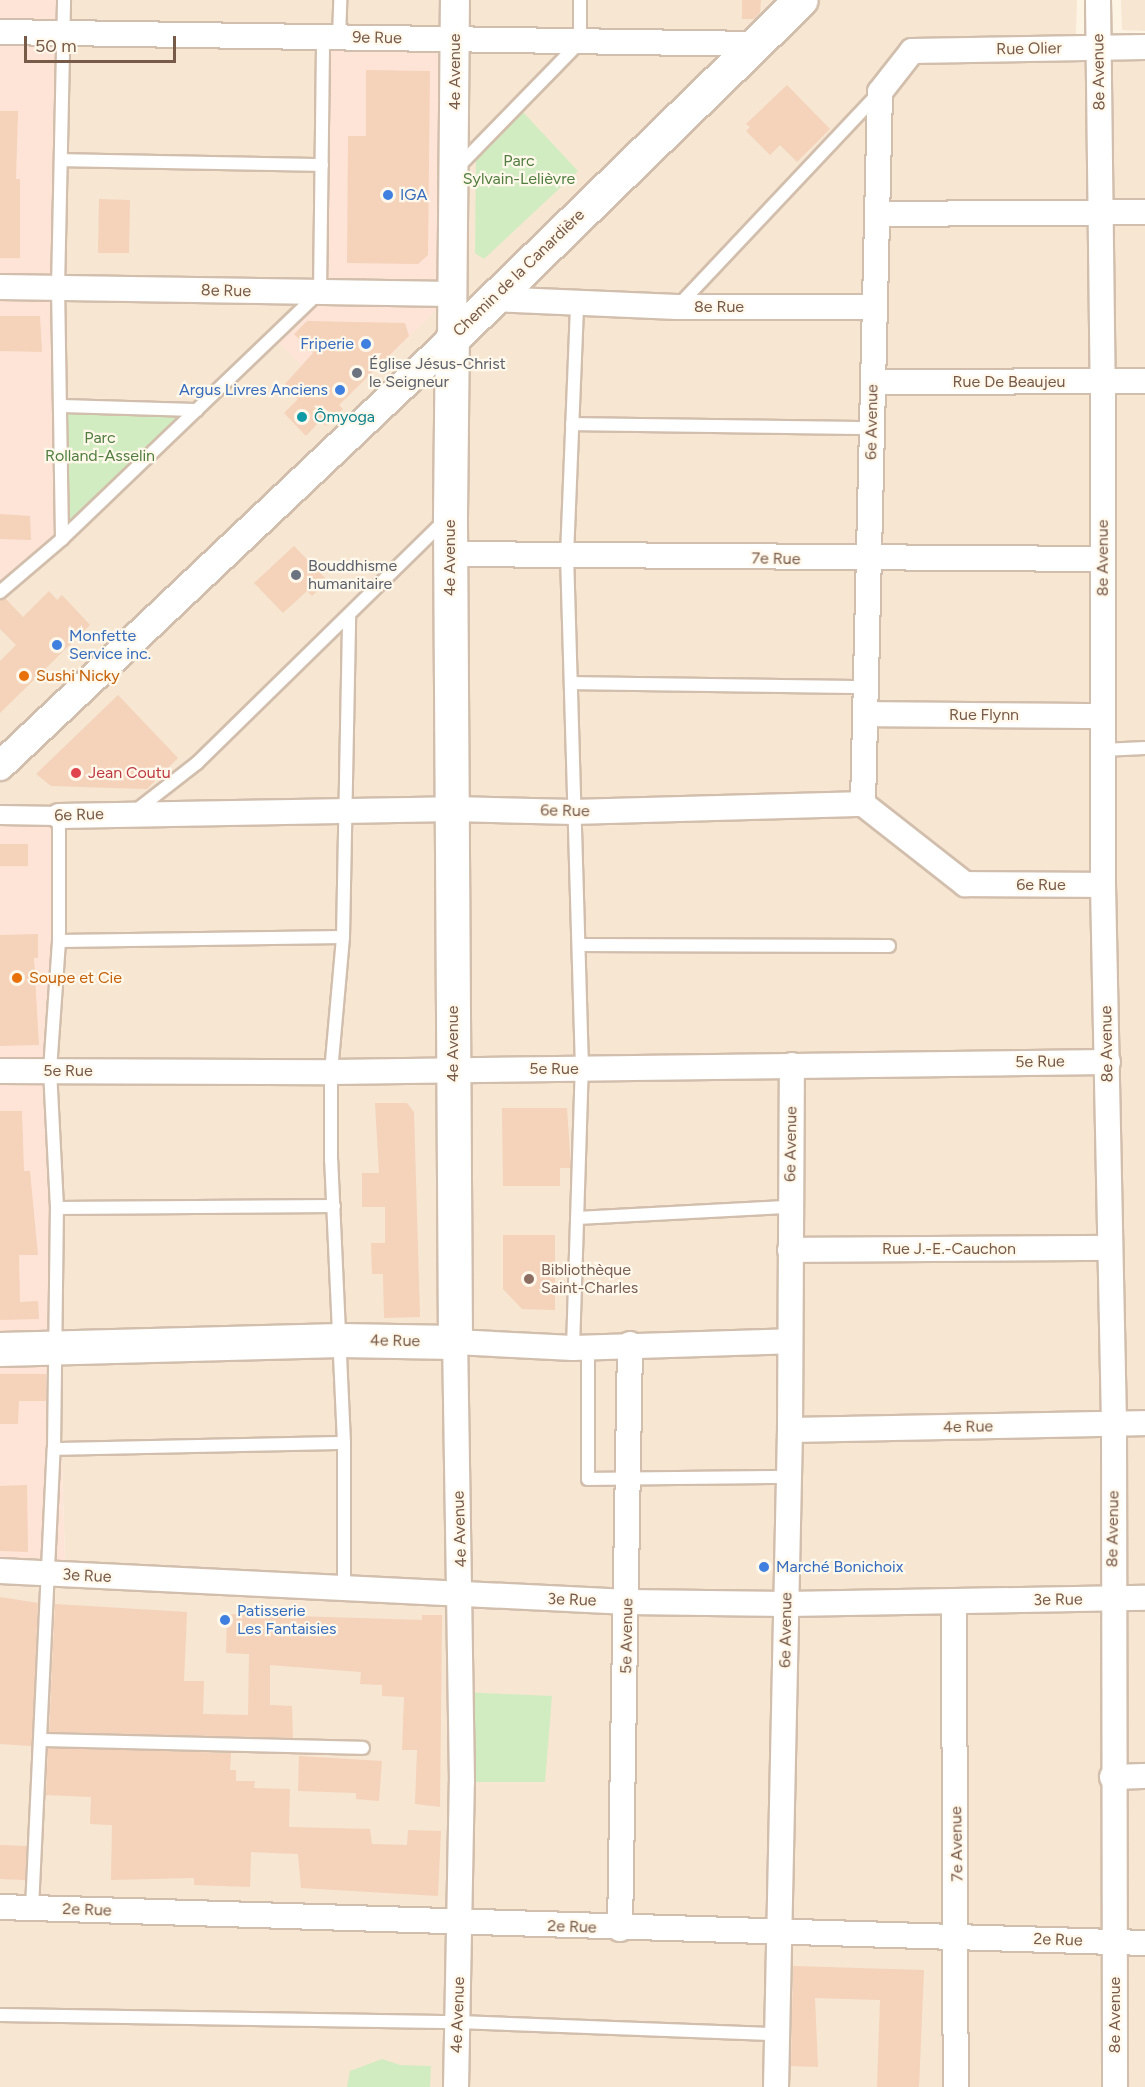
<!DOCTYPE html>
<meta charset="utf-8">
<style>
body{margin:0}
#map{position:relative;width:1145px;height:2087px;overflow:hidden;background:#fdf4e4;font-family:Figtree,sans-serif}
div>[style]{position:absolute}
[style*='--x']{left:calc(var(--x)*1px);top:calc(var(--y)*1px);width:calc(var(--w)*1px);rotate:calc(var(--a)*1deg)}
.residential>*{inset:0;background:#f6e6d2}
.commercial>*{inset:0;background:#fee4d7}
.green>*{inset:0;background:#d2ecc1}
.building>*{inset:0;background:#f5d2ba}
.roads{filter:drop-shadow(2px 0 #d2beac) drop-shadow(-2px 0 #d2beac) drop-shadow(0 2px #d2beac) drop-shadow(0 -2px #d2beac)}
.service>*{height:12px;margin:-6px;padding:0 6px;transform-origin:6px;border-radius:6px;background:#fff}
.pedestrian>*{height:18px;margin:-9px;padding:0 9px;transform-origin:9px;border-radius:9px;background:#fff}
.minor>*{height:24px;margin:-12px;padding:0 12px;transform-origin:12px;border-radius:12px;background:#fff}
.tertiary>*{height:28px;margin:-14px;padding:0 14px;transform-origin:14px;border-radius:14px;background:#fff}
.secondary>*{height:33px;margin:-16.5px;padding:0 16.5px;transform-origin:16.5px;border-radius:16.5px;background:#fff}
.dots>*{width:16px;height:16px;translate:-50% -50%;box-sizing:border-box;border:3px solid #fff8eb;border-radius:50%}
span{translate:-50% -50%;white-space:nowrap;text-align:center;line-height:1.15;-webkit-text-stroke:4.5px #fff8eb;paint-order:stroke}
.street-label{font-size:16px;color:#785a48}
.park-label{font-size:16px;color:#507e3f}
.shop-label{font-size:16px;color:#366cbe}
.left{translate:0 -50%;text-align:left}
.right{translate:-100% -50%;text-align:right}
.worship-label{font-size:16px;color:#5b616d}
.culture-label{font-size:16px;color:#0d838f}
.food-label{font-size:16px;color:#c56008}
.health-label{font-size:16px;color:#be3a42}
.education-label{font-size:16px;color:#785e54}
.scale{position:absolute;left:24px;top:36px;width:152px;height:27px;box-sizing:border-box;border:3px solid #785a48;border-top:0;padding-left:8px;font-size:18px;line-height:21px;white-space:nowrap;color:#785a48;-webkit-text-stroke:4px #fff8eb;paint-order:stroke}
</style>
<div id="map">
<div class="residential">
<i style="clip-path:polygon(64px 0,1077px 0,1075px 63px,1145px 61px,1145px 2087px,0 2087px,0 1562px,65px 1560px,50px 1070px,0 816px,0 592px)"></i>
<i style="clip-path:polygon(1121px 0,1145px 0,1145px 31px,1122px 30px)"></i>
</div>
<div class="commercial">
<i style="clip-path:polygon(0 0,64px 0,62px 539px,0 592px)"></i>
<i style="clip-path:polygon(323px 38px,455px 40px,453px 294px,339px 405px,274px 337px,320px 292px)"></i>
<i style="clip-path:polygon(0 816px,58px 818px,50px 1070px,65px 1561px,0 1562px)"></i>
</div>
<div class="green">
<i style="clip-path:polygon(521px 110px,578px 171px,484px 259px,475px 253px,476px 152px)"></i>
<i style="clip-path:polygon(60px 406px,197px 410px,62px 539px)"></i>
<i style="clip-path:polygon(461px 1692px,552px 1696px,545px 1782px,462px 1782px)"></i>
<i style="clip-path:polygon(382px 2059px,400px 2065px,431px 2066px,430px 2087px,347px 2087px,350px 2071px)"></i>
</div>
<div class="building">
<i style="clip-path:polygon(742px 0,761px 0,760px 13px,754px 19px,742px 19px)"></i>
<i style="clip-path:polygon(366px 70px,430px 71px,428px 255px,418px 264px,347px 263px,348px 136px,366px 136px)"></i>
<i style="clip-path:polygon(787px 85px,830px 129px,797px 162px,780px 145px,770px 155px,746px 131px,750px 127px,746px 124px)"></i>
<i style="clip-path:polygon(0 111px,18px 111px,16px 179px,20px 179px,20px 258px,0 258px)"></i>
<i style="clip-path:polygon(99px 199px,130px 200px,129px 253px,98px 253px)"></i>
<i style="clip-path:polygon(0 316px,40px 316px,42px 352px,0 351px)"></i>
<i style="clip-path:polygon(307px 321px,405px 323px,409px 336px,339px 405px,343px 409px,326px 426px,320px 421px,306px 436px,284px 413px,298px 399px,285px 384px,313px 353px,294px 334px)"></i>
<i style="clip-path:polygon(0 514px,30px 516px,31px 540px,0 539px)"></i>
<i style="clip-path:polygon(294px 546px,328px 581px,312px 596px,307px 591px,283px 613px,254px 583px)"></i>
<i style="clip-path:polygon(49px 591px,57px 600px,62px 595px,90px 625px,0 713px,0 661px,16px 645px,0 629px,0 600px,5px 598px,23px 617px)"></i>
<i style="clip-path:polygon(118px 695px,178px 758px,147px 789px,51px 786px,36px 774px)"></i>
<i style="clip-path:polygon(0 844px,28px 844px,28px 866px,0 866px)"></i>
<i style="clip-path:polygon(38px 934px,38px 958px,34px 958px,39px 1045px,0 1046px,0 935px)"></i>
<i style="clip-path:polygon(375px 1103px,407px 1103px,414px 1112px,420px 1317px,384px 1318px,383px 1274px,372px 1274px,371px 1243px,385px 1243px,385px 1207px,362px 1207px,362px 1173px,379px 1173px)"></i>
<i style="clip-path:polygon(502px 1108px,567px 1108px,571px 1168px,560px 1168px,560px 1186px,503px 1186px)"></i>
<i style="clip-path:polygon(0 1111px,22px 1111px,24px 1171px,30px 1171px,38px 1255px,19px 1255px,20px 1302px,38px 1301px,39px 1319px,0 1320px)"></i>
<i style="clip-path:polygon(503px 1235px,555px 1235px,555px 1310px,522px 1309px,503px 1289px)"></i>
<i style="clip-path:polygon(0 1374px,46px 1374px,46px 1401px,19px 1401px,18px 1424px,0 1424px)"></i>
<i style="clip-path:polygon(27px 1485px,28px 1552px,0 1551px,0 1486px)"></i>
<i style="clip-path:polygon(0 1597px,38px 1603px,32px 1746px,0 1744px)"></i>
<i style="clip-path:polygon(55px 1604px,187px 1612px,184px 1681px,204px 1681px,203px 1714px,248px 1715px,249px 1654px,226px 1653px,227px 1614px,422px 1620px,422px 1615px,442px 1615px,440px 1807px,415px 1804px,417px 1750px,402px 1750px,404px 1697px,382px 1696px,382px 1685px,360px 1684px,361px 1672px,270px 1665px,270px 1705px,292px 1706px,293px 1738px,49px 1732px)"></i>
<i style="clip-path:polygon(48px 1748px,231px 1753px,230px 1770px,236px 1770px,236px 1781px,255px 1781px,254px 1788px,290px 1789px,289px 1827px,370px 1829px,372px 1844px,407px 1845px,408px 1830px,441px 1831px,438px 1896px,301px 1888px,298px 1854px,251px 1852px,250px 1887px,194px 1885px,194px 1878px,111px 1880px,112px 1825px,90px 1824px,91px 1797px,46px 1795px)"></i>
<i style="clip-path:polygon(299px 1756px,382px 1761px,379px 1801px,356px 1799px,356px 1793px,298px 1791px)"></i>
<i style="clip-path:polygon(0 1845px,27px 1846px,25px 1880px,0 1879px)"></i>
<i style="clip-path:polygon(793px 1966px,924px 1970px,919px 2087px,877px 2087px,880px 2000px,815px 1998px,818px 2067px,791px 2066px)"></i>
</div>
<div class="roads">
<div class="service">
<i style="--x:339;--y:38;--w:38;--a:-88"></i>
<i style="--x:61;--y:160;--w:261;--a:1.1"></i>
<i style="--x:457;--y:168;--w:176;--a:-45.7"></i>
<i style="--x:580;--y:42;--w:42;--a:-90"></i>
<i style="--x:678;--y:306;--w:291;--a:-46.7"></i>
<i style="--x:60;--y:406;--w:137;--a:1.7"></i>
<i style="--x:572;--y:424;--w:300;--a:0.8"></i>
<i style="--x:62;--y:539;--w:250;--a:-90.9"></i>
<i style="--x:58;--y:289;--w:289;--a:-88.8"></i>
<i style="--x:0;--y:592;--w:82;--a:-40.5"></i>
<i style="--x:62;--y:539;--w:357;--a:-43.8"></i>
<i style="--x:320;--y:292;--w:254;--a:-89.3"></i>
<i style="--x:571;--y:683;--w:295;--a:0.8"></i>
<i style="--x:1103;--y:750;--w:42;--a:-2.7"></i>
<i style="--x:134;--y:812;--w:80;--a:-37.9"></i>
<i style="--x:197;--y:763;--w:347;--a:-44.4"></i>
<i style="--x:59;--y:941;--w:284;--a:-0.8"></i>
<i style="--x:579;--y:945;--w:310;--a:0.2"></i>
<i style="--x:57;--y:1208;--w:277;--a:-0.4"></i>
<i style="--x:577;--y:1218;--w:213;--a:-3"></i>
<i style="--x:588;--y:1347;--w:132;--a:90"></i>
<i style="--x:588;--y:1479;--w:201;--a:-0.6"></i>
<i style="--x:573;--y:1348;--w:279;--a:-88.2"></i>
<i style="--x:582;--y:1069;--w:513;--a:-91.67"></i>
<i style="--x:567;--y:556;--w:254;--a:-87.7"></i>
<i style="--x:54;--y:1449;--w:290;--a:-1.2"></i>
<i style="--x:344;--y:1590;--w:147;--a:-90"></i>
<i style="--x:344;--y:1443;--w:283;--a:-92.6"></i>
<i style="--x:331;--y:1160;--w:88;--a:-90"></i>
<i style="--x:331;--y:1072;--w:136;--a:-84.9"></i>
<i style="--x:343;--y:937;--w:322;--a:-88.9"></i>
<i style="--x:40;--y:1740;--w:323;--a:1.4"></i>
<i style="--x:32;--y:1908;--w:460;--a:-87.3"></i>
<i style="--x:54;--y:1449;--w:241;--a:-89.3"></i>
<i style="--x:57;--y:1208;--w:138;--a:-92.9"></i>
<i style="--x:50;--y:1070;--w:129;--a:-86"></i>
<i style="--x:59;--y:941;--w:125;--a:-90"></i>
<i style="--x:0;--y:2015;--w:458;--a:0.9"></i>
<i style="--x:458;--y:2022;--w:319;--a:2.2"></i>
</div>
<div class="pedestrian">
<i style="--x:0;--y:815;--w:59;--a:1"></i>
</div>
<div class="minor">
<i style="--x:1098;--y:0;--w:382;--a:89.3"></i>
<i style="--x:1103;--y:382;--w:503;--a:90"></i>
<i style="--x:1103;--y:885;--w:539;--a:88.83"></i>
<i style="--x:1114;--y:1424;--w:663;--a:89.91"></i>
<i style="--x:0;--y:32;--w:755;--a:0.91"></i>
<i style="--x:877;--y:214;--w:268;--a:-0.4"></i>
<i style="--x:0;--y:287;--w:453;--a:0.9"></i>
<i style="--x:492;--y:299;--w:185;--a:2.5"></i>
<i style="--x:677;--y:307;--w:198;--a:0"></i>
<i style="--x:873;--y:382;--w:272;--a:-0.2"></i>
<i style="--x:450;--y:554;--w:652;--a:0.44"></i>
<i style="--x:866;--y:714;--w:237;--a:0.5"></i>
<i style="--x:863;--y:804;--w:712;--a:-88.63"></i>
<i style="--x:880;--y:92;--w:52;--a:-52"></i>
<i style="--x:912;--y:51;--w:233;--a:-1"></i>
<i style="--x:59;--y:816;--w:394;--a:-1"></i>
<i style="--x:453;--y:809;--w:122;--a:1.4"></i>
<i style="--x:575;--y:812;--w:288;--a:-1.6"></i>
<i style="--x:863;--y:804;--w:130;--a:38.1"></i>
<i style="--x:965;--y:884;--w:138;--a:0.4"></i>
<i style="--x:0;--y:1071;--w:331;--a:0.2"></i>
<i style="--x:331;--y:1072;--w:777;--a:-0.74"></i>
<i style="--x:790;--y:1250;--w:319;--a:-0.4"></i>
<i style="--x:790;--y:1430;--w:355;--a:-1.1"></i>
<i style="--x:0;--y:1571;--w:629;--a:2.83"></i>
<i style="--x:628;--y:1602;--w:159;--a:0.7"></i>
<i style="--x:787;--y:1604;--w:358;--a:-1"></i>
<i style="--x:954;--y:1601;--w:486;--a:89.8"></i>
<i style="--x:1112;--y:1777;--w:33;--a:-2"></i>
<i style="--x:0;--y:1907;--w:1146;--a:1.8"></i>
<i style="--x:620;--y:1929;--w:585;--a:-89.02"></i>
<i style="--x:456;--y:2087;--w:305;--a:-88.9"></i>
<i style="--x:462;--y:1782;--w:440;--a:-90.9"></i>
<i style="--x:455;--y:1342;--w:118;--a:2.9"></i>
<i style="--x:573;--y:1348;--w:217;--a:-1.8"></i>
<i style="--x:776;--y:2087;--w:657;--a:-88.78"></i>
<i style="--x:790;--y:1430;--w:365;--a:-89.7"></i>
</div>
<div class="tertiary">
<i style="--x:0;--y:766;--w:622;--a:-43.37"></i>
<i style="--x:452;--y:339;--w:339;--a:-89.5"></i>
</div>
<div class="secondary">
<i style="--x:0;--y:1349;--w:340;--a:-1.5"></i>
<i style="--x:340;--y:1340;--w:115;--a:1"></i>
<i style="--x:455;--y:1342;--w:826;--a:-90.35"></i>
<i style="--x:450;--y:516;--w:177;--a:-89.4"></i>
<i style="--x:452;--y:339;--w:486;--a:-44.2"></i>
</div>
</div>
<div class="dots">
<i style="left:388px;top:195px;background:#3f7fe0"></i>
<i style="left:366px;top:344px;background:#3f7fe0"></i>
<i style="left:357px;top:373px;background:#6b7280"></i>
<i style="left:340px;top:390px;background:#3f7fe0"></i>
<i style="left:302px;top:417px;background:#0f9aa8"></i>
<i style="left:296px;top:575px;background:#6b7280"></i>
<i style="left:57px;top:645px;background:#3f7fe0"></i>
<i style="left:24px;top:676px;background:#e8710a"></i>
<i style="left:76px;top:773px;background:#e0444e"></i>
<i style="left:17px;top:978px;background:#e8710a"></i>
<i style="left:529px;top:1279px;background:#8d6e63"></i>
<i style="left:764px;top:1567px;background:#3f7fe0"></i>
<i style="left:225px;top:1620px;background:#3f7fe0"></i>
</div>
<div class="street-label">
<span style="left:377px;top:38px;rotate:1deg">9e Rue</span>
<span style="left:1029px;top:49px;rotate:-1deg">Rue Olier</span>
<span style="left:455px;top:72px;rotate:-90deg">4e Avenue</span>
<span style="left:1099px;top:72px;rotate:-91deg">8e Avenue</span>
<span style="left:519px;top:273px;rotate:-44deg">Chemin de la Canardière</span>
<span style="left:226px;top:291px;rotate:1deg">8e Rue</span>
<span style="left:719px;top:307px">8e Rue</span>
<span style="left:1009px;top:382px">Rue De Beaujeu</span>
<span style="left:872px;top:422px;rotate:-89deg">6e Avenue</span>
<span style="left:450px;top:558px;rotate:-90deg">4e Avenue</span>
<span style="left:1103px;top:558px;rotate:-90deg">8e Avenue</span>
<span style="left:776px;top:559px;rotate:1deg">7e Rue</span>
<span style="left:984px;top:715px">Rue Flynn</span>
<span style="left:565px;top:811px;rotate:1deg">6e Rue</span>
<span style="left:79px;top:815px;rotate:-2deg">6e Rue</span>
<span style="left:1041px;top:885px">6e Rue</span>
<span style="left:453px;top:1044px;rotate:-90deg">4e Avenue</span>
<span style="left:1107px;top:1044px;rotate:-91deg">8e Avenue</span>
<span style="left:1040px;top:1062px;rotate:-1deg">5e Rue</span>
<span style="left:554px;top:1069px">5e Rue</span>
<span style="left:68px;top:1071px">5e Rue</span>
<span style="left:791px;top:1144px;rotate:-89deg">6e Avenue</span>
<span style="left:949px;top:1249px">Rue J.-E.-Cauchon</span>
<span style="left:395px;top:1341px;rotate:1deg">4e Rue</span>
<span style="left:968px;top:1427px;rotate:-1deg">4e Rue</span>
<span style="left:460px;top:1529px;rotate:-92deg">4e Avenue</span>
<span style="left:1113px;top:1529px;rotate:-89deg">8e Avenue</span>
<span style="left:87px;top:1576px;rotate:3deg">3e Rue</span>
<span style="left:572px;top:1600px;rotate:2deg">3e Rue</span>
<span style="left:1058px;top:1600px;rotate:-1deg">3e Rue</span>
<span style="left:786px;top:1630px;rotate:-89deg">6e Avenue</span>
<span style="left:627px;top:1636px;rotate:-89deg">5e Avenue</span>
<span style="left:957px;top:1844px;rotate:-91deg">7e Avenue</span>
<span style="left:87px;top:1910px;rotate:2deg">2e Rue</span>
<span style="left:572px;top:1927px;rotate:2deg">2e Rue</span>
<span style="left:1058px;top:1940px;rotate:2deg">2e Rue</span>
<span style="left:458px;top:2015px;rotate:-88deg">4e Avenue</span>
<span style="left:1115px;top:2015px;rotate:-90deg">8e Avenue</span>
</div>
<div class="park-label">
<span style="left:519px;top:170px">Parc<br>Sylvain-Lelièvre</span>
<span style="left:100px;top:447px">Parc<br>Rolland-Asselin</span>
</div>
<div class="shop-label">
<span class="left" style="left:400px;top:195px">IGA</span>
<span class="right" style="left:354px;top:344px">Friperie</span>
<span class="right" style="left:328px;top:390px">Argus Livres Anciens</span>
<span class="left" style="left:69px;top:645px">Monfette<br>Service inc.</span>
<span class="left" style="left:776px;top:1567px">Marché Bonichoix</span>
<span class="left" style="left:237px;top:1620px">Patisserie<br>Les Fantaisies</span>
</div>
<div class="worship-label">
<span class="left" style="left:369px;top:373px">Église Jésus-Christ<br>le Seigneur</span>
<span class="left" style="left:308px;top:575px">Bouddhisme<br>humanitaire</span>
</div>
<div class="culture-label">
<span class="left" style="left:314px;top:417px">Ômyoga</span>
</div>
<div class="food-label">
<span class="left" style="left:36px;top:676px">Sushi Nicky</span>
<span class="left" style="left:29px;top:978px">Soupe et Cie</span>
</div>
<div class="health-label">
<span class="left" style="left:88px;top:773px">Jean Coutu</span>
</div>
<div class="education-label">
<span class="left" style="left:541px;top:1279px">Bibliothèque<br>Saint-Charles</span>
</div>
<div class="scale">50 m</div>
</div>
